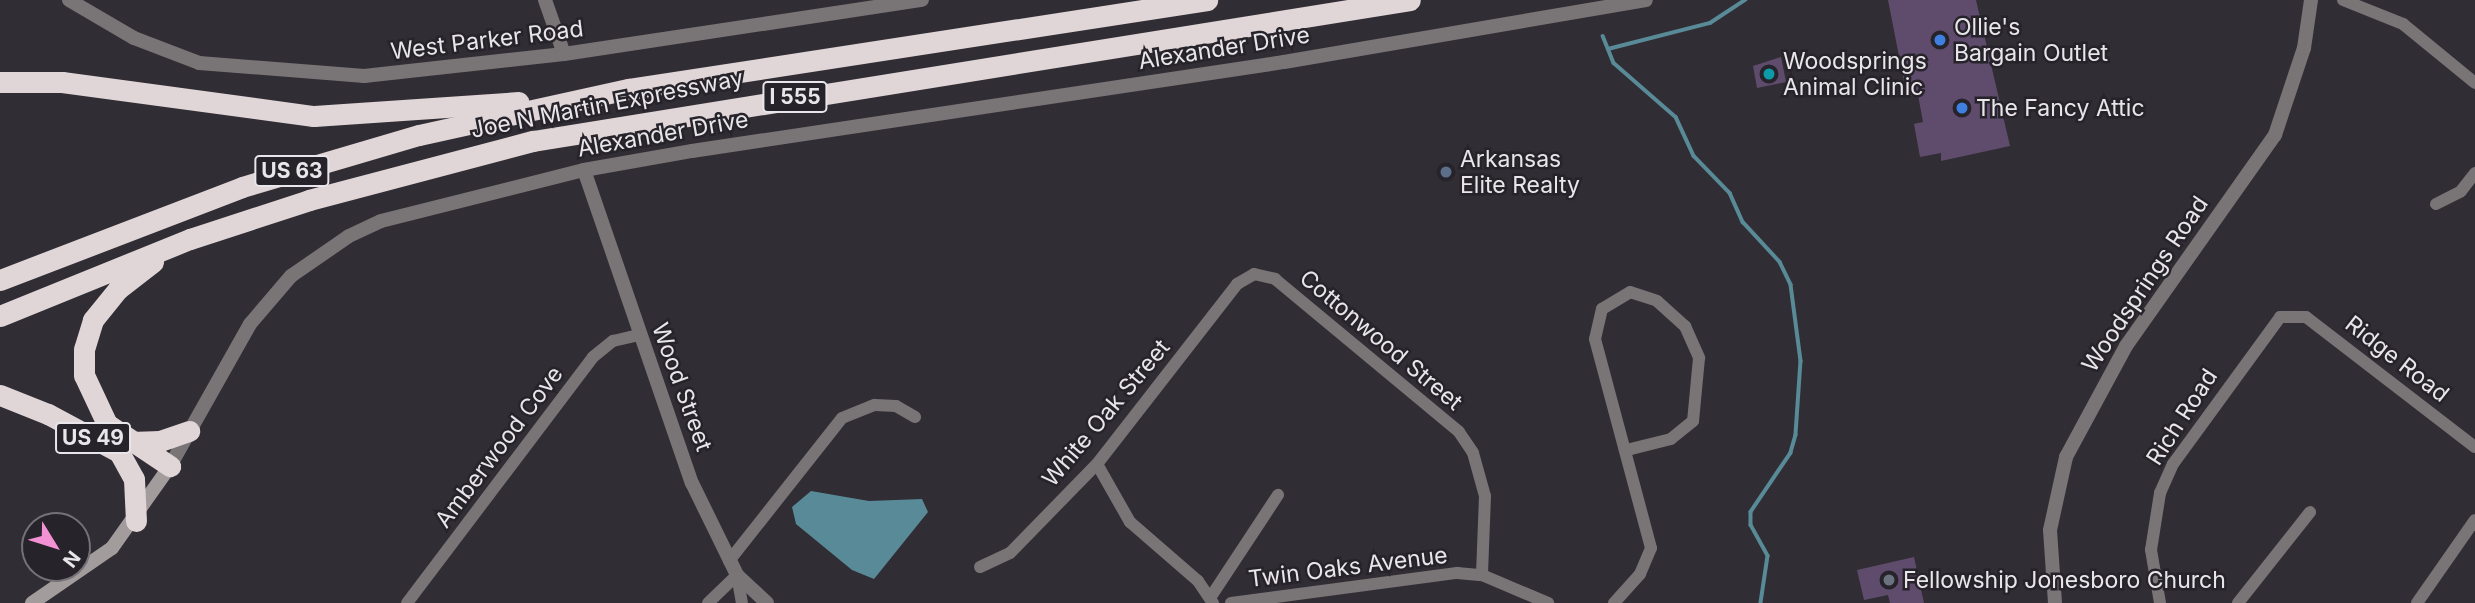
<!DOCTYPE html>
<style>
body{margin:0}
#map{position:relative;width:2475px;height:603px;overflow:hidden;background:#312d34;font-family:Inter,sans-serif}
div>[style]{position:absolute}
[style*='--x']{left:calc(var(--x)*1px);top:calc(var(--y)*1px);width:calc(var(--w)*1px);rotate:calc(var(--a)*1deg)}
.water>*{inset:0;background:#588a97}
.stream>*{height:3.5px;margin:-1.75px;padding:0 1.75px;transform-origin:1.75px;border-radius:1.75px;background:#588a97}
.building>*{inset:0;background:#5f4c6d}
.minor>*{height:12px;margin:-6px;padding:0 6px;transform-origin:6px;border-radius:6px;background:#797475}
.tertiary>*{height:14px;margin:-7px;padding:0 7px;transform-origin:7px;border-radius:7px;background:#797475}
.secondary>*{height:14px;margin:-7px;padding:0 7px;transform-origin:7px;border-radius:7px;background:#a39c9d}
.motorway>*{height:21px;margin:-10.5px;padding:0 10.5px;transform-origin:10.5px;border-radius:10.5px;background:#e0d5d7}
.dots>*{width:19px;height:19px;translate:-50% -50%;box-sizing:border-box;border:4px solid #27232a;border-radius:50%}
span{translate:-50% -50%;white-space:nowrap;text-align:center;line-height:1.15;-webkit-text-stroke:5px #27232a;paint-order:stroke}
.shield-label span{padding:2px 5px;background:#27232a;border:2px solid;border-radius:5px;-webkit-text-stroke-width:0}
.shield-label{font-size:21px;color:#e8e6ea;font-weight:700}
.poi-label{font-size:23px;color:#e8e6ea}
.left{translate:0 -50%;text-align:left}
.street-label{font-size:23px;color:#e8e6ea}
.north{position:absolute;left:21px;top:512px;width:70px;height:70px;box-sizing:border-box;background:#27232a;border:2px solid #747177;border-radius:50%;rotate:128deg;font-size:19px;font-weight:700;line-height:28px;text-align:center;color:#e8e6ea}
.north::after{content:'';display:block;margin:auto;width:24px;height:32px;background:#f391d5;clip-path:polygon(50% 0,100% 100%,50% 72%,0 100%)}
</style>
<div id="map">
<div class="water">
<i style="clip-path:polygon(811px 491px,869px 501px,922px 499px,928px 512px,874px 579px,852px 570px,796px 524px,792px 507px)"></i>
</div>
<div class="stream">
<i style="--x:1603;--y:36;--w:29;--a:68"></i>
<i style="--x:1614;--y:63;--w:82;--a:41.1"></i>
<i style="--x:1676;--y:117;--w:43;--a:65.2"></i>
<i style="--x:1694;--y:156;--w:52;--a:45.8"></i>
<i style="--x:1730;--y:193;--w:32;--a:66"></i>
<i style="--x:1743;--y:222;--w:54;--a:47.2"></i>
<i style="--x:1780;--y:262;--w:25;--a:64"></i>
<i style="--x:1791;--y:285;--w:77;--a:82.5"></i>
<i style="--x:1801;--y:361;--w:74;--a:93.9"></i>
<i style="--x:1796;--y:435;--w:19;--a:106"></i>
<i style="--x:1791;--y:453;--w:71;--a:124.1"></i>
<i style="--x:1751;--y:512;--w:13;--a:90"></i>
<i style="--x:1751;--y:525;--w:35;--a:61"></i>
<i style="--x:1768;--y:556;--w:48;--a:98.5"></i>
<i style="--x:1608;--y:49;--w:105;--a:-14.3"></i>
<i style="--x:1710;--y:23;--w:42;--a:-33.3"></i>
</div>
<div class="building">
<i style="clip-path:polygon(1888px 0,1976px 0,2010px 146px,1941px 161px,1941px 153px,1920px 157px,1914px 124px,1923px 122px,1918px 95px,1907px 97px)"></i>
<i style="clip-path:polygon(1781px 57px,1786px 82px,1757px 88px,1753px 66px)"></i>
<i style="clip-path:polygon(1914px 557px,1924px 603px,1890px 603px,1888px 595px,1864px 600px,1857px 570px)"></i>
</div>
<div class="minor">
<i style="--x:2343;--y:0;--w:65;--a:21.8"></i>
<i style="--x:2403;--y:24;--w:93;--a:39.3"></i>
<i style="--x:2436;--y:204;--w:28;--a:-27"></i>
<i style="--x:2461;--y:191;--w:23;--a:-52"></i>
<i style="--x:1097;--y:464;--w:67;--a:60.4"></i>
<i style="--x:1130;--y:522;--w:90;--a:40.9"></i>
<i style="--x:1198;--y:581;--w:27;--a:56"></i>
<i style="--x:729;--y:561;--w:182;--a:-51.7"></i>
<i style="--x:842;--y:418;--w:35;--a:-22"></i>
<i style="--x:875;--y:405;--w:21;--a:3"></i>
<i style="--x:896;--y:406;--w:22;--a:30"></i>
<i style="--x:980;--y:567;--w:33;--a:-25"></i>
<i style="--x:1010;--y:553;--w:124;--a:-45.7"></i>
<i style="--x:1097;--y:464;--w:228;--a:-52.1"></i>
<i style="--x:1237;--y:284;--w:20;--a:-30"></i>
<i style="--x:1254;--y:274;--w:22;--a:13"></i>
<i style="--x:1275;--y:279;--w:239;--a:39.7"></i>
<i style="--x:1459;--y:432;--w:25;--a:56"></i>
<i style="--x:1473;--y:453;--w:45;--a:74.4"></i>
<i style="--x:1485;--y:496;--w:79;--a:92.2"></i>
<i style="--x:737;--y:575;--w:28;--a:80"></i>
<i style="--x:1212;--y:595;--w:120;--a:-56.6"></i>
<i style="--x:407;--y:603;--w:308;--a:-52.9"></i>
<i style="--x:593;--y:357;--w:26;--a:-39"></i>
<i style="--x:613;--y:341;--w:27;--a:-13"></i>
<i style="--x:708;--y:603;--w:40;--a:-44"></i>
<i style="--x:1231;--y:603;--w:228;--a:-7.6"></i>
<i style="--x:1457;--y:573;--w:25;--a:5"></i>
<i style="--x:1482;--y:575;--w:72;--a:23"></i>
<i style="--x:1614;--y:603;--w:39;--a:-48"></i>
<i style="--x:1640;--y:574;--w:28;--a:-67"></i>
<i style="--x:1651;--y:548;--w:216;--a:-105"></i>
<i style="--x:1595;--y:339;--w:31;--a:-77"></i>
<i style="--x:1602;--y:309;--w:33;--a:-31"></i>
<i style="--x:1630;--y:292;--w:28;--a:18"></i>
<i style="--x:1657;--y:301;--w:38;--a:42"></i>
<i style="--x:1685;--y:326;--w:35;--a:66"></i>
<i style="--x:1699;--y:358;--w:63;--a:95.4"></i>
<i style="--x:1693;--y:421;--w:28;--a:141"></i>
<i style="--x:1671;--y:439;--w:45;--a:166"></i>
<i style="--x:2160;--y:603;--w:54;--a:-99.6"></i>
<i style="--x:2151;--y:550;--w:58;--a:-81"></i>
<i style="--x:2160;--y:493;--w:32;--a:-66"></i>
<i style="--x:2173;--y:464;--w:182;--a:-53.9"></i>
<i style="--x:2280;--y:317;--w:26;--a:0"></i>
<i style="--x:2306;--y:317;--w:213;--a:37.6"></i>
<i style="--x:2238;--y:603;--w:116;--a:-51.6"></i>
<i style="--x:2417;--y:603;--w:101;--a:-55.1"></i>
</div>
<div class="tertiary">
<i style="--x:69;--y:0;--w:75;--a:30.3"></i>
<i style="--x:134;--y:38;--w:70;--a:21"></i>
<i style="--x:199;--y:63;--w:166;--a:4.5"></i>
<i style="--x:364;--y:76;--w:201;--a:-6.3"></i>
<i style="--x:564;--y:54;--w:362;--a:-8.6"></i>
<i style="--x:545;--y:0;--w:57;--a:70.6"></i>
<i style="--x:584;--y:170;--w:331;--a:71"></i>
<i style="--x:692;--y:483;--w:102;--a:63.9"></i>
<i style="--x:737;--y:575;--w:41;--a:43"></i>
<i style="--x:170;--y:466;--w:163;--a:-60.6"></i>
<i style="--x:250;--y:324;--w:63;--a:-49.5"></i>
<i style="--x:291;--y:276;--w:70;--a:-34.6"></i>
<i style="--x:349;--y:236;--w:35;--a:-25"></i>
<i style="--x:381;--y:221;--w:209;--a:-14.1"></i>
<i style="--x:584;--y:170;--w:110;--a:-10"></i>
<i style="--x:692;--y:151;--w:599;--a:-8.55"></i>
<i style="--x:1284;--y:62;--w:367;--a:-9.7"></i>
<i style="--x:2055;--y:603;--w:73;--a:-93.9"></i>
<i style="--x:2050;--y:530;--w:75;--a:-77.6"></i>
<i style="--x:2066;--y:457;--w:126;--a:-61.6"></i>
<i style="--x:2126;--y:346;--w:258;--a:-54.8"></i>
<i style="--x:2275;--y:135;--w:92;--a:-71.6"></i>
<i style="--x:2304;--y:48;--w:49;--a:-81.7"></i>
</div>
<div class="secondary">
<i style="--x:32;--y:603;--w:97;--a:-34.5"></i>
<i style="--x:112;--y:548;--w:100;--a:-54.7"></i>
</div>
<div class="motorway">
<i style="--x:0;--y:82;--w:62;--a:0"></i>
<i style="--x:62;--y:82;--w:254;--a:7.7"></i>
<i style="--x:314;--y:116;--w:205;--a:-3.9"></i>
<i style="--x:153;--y:262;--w:44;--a:142.4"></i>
<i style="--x:118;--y:289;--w:40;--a:129"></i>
<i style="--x:93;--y:320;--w:30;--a:107"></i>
<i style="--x:84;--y:349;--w:26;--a:90"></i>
<i style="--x:84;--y:375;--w:54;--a:64.9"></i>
<i style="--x:107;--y:424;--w:76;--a:33.7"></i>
<i style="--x:0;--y:280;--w:259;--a:-21"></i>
<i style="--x:242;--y:187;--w:184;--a:-16.4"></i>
<i style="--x:419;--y:135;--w:215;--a:-12.4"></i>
<i style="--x:629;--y:89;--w:585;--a:-8.75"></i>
<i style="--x:0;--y:316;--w:205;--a:-22.1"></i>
<i style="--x:190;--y:239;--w:125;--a:-18.1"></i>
<i style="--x:309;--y:200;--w:232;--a:-14.8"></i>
<i style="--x:533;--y:141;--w:888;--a:-9.13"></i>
<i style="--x:0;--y:395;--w:52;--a:21.6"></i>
<i style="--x:48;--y:414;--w:81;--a:28.2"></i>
<i style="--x:119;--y:452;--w:31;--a:61"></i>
<i style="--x:134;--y:479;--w:42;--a:87.3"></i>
<i style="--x:131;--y:442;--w:29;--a:-2"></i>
<i style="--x:160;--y:441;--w:31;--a:-19"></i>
</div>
<div class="dots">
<i style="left:1940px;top:40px;background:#3f7fe0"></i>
<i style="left:1769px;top:74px;background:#0f9aa8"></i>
<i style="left:1962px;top:108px;background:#3f7fe0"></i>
<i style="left:1446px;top:172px;background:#5c6f8a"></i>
<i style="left:1889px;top:580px;background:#6b7280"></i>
</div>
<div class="shield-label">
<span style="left:795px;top:97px">I 555</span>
<span style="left:292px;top:171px">US 63</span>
<span style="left:93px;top:438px">US 49</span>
</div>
<div class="poi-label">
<span class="left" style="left:1954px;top:40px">Ollie's<br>Bargain Outlet</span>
<span class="left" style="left:1783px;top:74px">Woodsprings<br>Animal Clinic</span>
<span class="left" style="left:1976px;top:108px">The Fancy Attic</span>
<span class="left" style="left:1460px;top:172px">Arkansas<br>Elite Realty</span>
<span class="left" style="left:1903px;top:580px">Fellowship Jonesboro Church</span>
</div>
<div class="street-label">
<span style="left:487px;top:40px;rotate:-7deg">West Parker Road</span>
<span style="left:1224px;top:48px;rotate:-9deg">Alexander Drive</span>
<span style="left:607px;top:104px;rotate:-11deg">Joe N Martin Expressway</span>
<span style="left:663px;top:134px;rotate:-10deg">Alexander Drive</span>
<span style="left:2145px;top:284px;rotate:-56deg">Woodsprings Road</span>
<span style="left:1381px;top:340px;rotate:40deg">Cottonwood Street</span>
<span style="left:2397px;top:359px;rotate:38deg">Ridge Road</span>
<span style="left:682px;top:387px;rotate:70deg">Wood Street</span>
<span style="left:1106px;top:413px;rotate:-50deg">White Oak Street</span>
<span style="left:2182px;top:417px;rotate:-57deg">Rich Road</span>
<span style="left:499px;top:447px;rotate:-53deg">Amberwood Cove</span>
<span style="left:1348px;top:567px;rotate:-7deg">Twin Oaks Avenue</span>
</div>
<div class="north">N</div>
</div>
